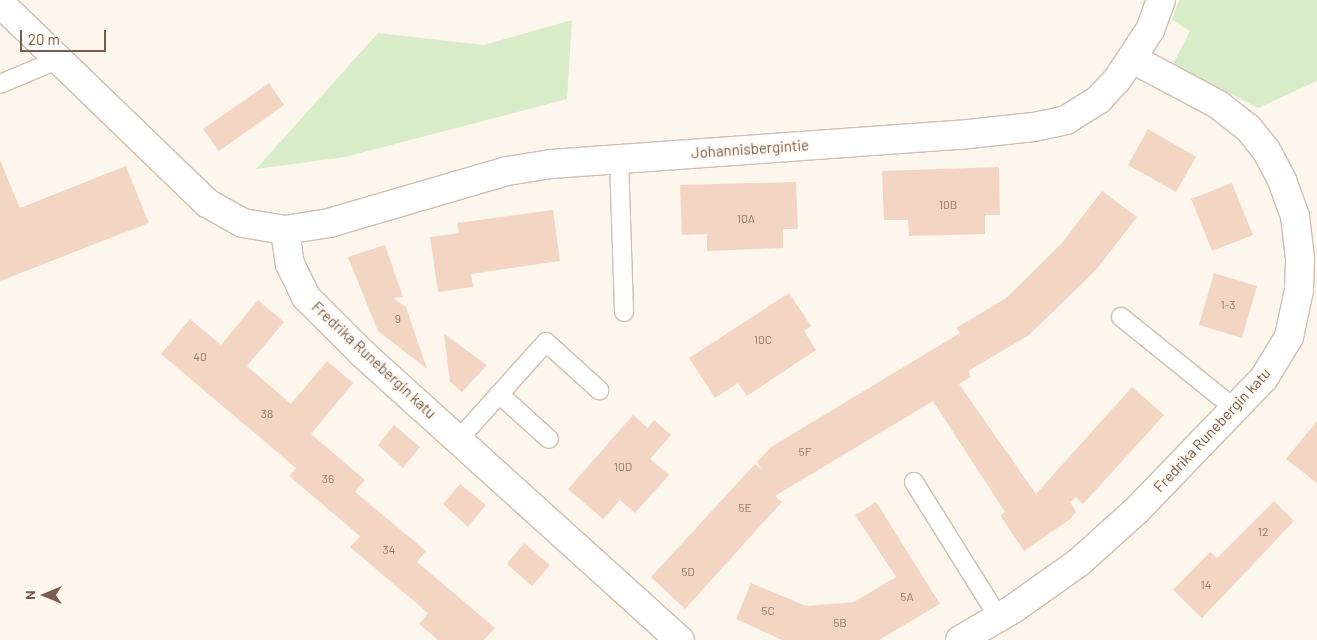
<!DOCTYPE html>
<style>
body{margin:0}
#map{position:relative;width:1317px;height:640px;overflow:hidden;background:#fdf6ec;font-family:Barlow,sans-serif}
div>[style]{position:absolute}
[style*='--x']{left:calc(var(--x)*1px);top:calc(var(--y)*1px);width:calc(var(--w)*1px);rotate:calc(var(--a)*1deg)}
.green>*{inset:0;background:#d8ecc9}
.building>*{inset:0;background:#f3d5c3}
.roads{filter:drop-shadow(1px 0 #d1beb0) drop-shadow(-1px 0 #d1beb0) drop-shadow(0 1px #d1beb0) drop-shadow(0 -1px #d1beb0)}
.service>*{height:18px;margin:-9px;padding:0 9px;transform-origin:9px;border-radius:9px;background:#fff}
.minor>*{height:28px;margin:-14px;padding:0 14px;transform-origin:14px;border-radius:14px;background:#fff}
span{translate:-50% -50%;white-space:nowrap;text-align:center;line-height:1.15;-webkit-text-stroke:5px #fffaf3;paint-order:stroke}
.number-label{font-size:12px;color:#987a6a}
.number-label span{-webkit-text-stroke-width:0}
.street-label{font-size:15px;color:#7a5c4d}
.north{position:absolute;left:20px;top:570px;width:50px;height:50px;-webkit-text-stroke:4px #fffaf3;paint-order:stroke;rotate:270deg;font-size:14px;font-weight:700;line-height:20px;text-align:center;color:#7a5c4d}
.north::after{content:'';display:block;margin:auto;width:18px;height:22px;background:#7a5c4d;clip-path:polygon(50% 0,100% 100%,50% 72%,0 100%)}
.scale{position:absolute;left:20px;top:30px;width:86px;height:22px;box-sizing:border-box;border:2px solid #7a5c4d;border-top:0;padding-left:6px;font-size:15px;line-height:18px;white-space:nowrap;color:#7a5c4d;-webkit-text-stroke:4px #fffaf3;paint-order:stroke}
</style>
<div id="map">
<div class="green">
<i style="clip-path:polygon(1179px 0,1317px 0,1317px 81px,1258px 108px,1173px 64px,1190px 31px,1172px 20px)"></i>
<i style="clip-path:polygon(572px 20px,567px 99px,345px 157px,256px 169px,378px 33px,484px 45px)"></i>
</div>
<div class="building">
<i style="clip-path:polygon(269px 83px,284px 105px,219px 151px,203px 129px)"></i>
<i style="clip-path:polygon(1148px 129px,1196px 157px,1176px 192px,1128px 165px)"></i>
<i style="clip-path:polygon(0 160px,20px 208px,126px 166px,149px 223px,0 281px)"></i>
<i style="clip-path:polygon(999px 167px,1000px 215px,985px 215px,985px 234px,909px 236px,908px 220px,884px 220px,882px 171px)"></i>
<i style="clip-path:polygon(796px 182px,798px 229px,783px 229px,783px 248px,707px 251px,707px 234px,682px 235px,680px 185px)"></i>
<i style="clip-path:polygon(1232px 183px,1253px 235px,1212px 251px,1191px 199px)"></i>
<i style="clip-path:polygon(1102px 191px,1137px 217px,1096px 270px,1029px 335px,968px 371px,971px 377px,959px 384px,1036px 494px,1132px 387px,1164px 415px,1083px 504px,1076px 497px,1070px 502px,1076px 512px,1069px 520px,1024px 551px,1000px 515px,1005px 512px,933px 401px,775px 496px,782px 502px,685px 609px,651px 577px,755px 464px,762px 470px,757px 462px,771px 447px,960px 333px,956px 328px,1005px 299px,1062px 243px)"></i>
<i style="clip-path:polygon(553px 210px,560px 261px,471px 274px,473px 287px,438px 292px,430px 237px,459px 233px,457px 223px)"></i>
<i style="clip-path:polygon(385px 245px,403px 297px,393px 298px,406px 307px,427px 369px,378px 331px,348px 257px)"></i>
<i style="clip-path:polygon(1214px 273px,1257px 286px,1242px 338px,1199px 325px)"></i>
<i style="clip-path:polygon(789px 293px,811px 326px,804px 331px,816px 350px,747px 396px,738px 383px,715px 398px,689px 358px)"></i>
<i style="clip-path:polygon(258px 300px,284px 322px,247px 366px,291px 404px,327px 361px,353px 383px,311px 434px,365px 480px,355px 492px,426px 551px,417px 562px,495px 628px,484px 640px,438px 640px,419px 624px,428px 613px,350px 547px,360px 536px,289px 476px,296px 468px,161px 354px,190px 319px,221px 345px)"></i>
<i style="clip-path:polygon(444px 334px,487px 365px,462px 392px,450px 382px)"></i>
<i style="clip-path:polygon(633px 415px,648px 428px,654px 420px,671px 435px,650px 459px,669px 475px,635px 513px,620px 500px,603px 519px,568px 489px)"></i>
<i style="clip-path:polygon(1317px 421px,1317px 483px,1286px 459px)"></i>
<i style="clip-path:polygon(394px 425px,420px 447px,403px 468px,378px 445px)"></i>
<i style="clip-path:polygon(460px 484px,486px 505px,468px 527px,443px 504px)"></i>
<i style="clip-path:polygon(1274px 501px,1294px 521px,1202px 618px,1173px 590px,1210px 552px,1217px 558px)"></i>
<i style="clip-path:polygon(876px 502px,940px 604px,879px 640px,782px 640px,736px 619px,751px 583px,806px 606px,854px 602px,896px 577px,855px 515px)"></i>
<i style="clip-path:polygon(524px 543px,550px 565px,532px 586px,507px 564px)"></i>
</div>
<div class="roads">
<div class="service">
<i style="--x:0;--y:84;--w:62;--a:-22.8"></i>
<i style="--x:619;--y:159;--w:153;--a:88.1"></i>
<i style="--x:1121;--y:317;--w:146;--a:38.9"></i>
<i style="--x:499;--y:394;--w:67;--a:42"></i>
<i style="--x:459;--y:439;--w:130;--a:-48.1"></i>
<i style="--x:546;--y:342;--w:72;--a:42.2"></i>
<i style="--x:914;--y:482;--w:160;--a:58"></i>
</div>
<div class="minor">
<i style="--x:0;--y:3;--w:288;--a:44"></i>
<i style="--x:207;--y:203;--w:41;--a:29.1"></i>
<i style="--x:243;--y:223;--w:43;--a:9.5"></i>
<i style="--x:285;--y:230;--w:45;--a:-9"></i>
<i style="--x:329;--y:223;--w:185;--a:-16.3"></i>
<i style="--x:507;--y:171;--w:45;--a:-9"></i>
<i style="--x:551;--y:164;--w:409;--a:-4.1"></i>
<i style="--x:959;--y:135;--w:75;--a:-6.1"></i>
<i style="--x:1034;--y:127;--w:33;--a:-12"></i>
<i style="--x:1066;--y:120;--w:39;--a:-32"></i>
<i style="--x:1099;--y:99;--w:26;--a:-47"></i>
<i style="--x:1117;--y:80;--w:60;--a:-56.6"></i>
<i style="--x:1150;--y:30;--w:32;--a:-70"></i>
<i style="--x:285;--y:230;--w:34;--a:82"></i>
<i style="--x:290;--y:264;--w:37;--a:64"></i>
<i style="--x:306;--y:297;--w:81;--a:45"></i>
<i style="--x:363;--y:354;--w:427;--a:42.1"></i>
<i style="--x:960;--y:640;--w:61;--a:-30.3"></i>
<i style="--x:1013;--y:609;--w:80;--a:-35.3"></i>
<i style="--x:1078;--y:563;--w:79;--a:-41.9"></i>
<i style="--x:1137;--y:510;--w:183;--a:-46.1"></i>
<i style="--x:1264;--y:378;--w:48;--a:-58.6"></i>
<i style="--x:1289;--y:337;--w:48;--a:-78"></i>
<i style="--x:1299;--y:290;--w:32;--a:-88"></i>
<i style="--x:1300;--y:258;--w:42;--a:-96.8"></i>
<i style="--x:1295;--y:216;--w:38;--a:-110"></i>
<i style="--x:1282;--y:180;--w:34;--a:-118"></i>
<i style="--x:1266;--y:150;--w:28;--a:-129"></i>
<i style="--x:1248;--y:128;--w:37;--a:-142"></i>
<i style="--x:1219;--y:105;--w:98;--a:-151.9"></i>
</div>
</div>
<div class="number-label">
<span style="left:948px;top:205px">10B</span>
<span style="left:746px;top:219px">10A</span>
<span style="left:1228px;top:305px">1-3</span>
<span style="left:398px;top:319px">9</span>
<span style="left:763px;top:340px">10C</span>
<span style="left:200px;top:357px">40</span>
<span style="left:267px;top:414px">38</span>
<span style="left:805px;top:452px">5F</span>
<span style="left:623px;top:467px">10D</span>
<span style="left:328px;top:479px">36</span>
<span style="left:745px;top:508px">5E</span>
<span style="left:1263px;top:532px">12</span>
<span style="left:389px;top:550px">34</span>
<span style="left:688px;top:572px">5D</span>
<span style="left:1206px;top:585px">14</span>
<span style="left:907px;top:597px">5A</span>
<span style="left:768px;top:611px">5C</span>
<span style="left:840px;top:623px">5B</span>
</div>
<div class="street-label">
<span style="left:750px;top:149px;rotate:-4deg">Johannisbergintie</span>
<span style="left:374px;top:360px;rotate:43deg">Fredrika Runebergin katu</span>
<span style="left:1212px;top:430px;rotate:-47deg">Fredrika Runebergin katu</span>
</div>
<div class="north">N</div>
<div class="scale">20 m</div>
</div>
